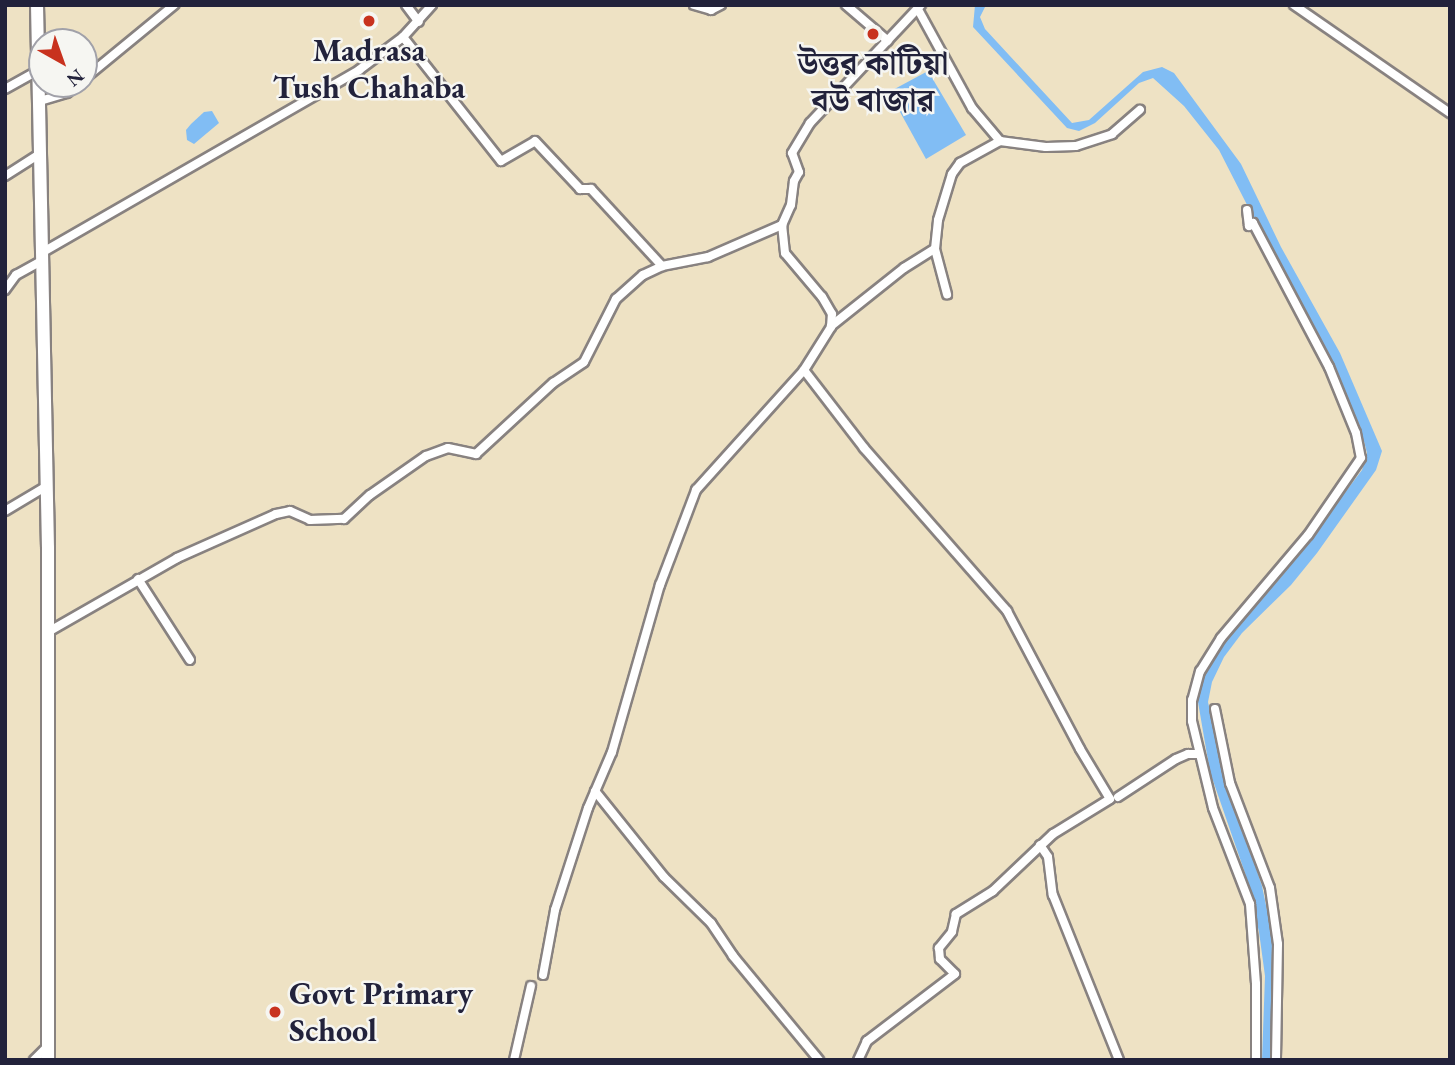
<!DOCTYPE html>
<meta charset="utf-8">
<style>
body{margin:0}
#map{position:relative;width:1455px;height:1065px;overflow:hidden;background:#eee2c4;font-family:"EB Garamond","Noto Serif Bengali",serif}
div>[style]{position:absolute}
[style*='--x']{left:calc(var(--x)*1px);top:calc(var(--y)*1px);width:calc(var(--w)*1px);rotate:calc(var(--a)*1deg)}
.water>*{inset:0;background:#81bdf4}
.roads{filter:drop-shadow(2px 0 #888280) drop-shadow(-2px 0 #888280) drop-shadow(0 2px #888280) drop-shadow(0 -2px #888280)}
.minor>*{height:8px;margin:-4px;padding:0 4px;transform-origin:4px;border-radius:4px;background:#fff}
.highway>*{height:12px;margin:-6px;padding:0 6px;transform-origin:6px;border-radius:6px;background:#fff}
.dots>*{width:19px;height:19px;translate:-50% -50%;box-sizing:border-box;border:4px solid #f6f6f2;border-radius:50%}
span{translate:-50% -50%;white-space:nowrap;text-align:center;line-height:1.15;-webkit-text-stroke:5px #f6f6f2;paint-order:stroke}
.poi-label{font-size:32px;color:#22223b;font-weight:700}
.left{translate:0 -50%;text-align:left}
.frame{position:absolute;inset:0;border:7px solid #22223b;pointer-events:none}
.north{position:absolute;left:28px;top:28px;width:70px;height:70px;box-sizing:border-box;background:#f6f6f2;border:2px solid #a1a1a9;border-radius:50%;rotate:140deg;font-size:19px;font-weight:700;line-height:28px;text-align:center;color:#22223b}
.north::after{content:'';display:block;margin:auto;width:24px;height:32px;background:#c8321e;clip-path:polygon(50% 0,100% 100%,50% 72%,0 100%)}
</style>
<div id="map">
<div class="water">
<i style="clip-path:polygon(975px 5px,986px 5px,980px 17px,985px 29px,1072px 123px,1089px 120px,1143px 72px,1162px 67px,1174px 73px,1241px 164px,1281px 247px,1340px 353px,1382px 451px,1376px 470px,1317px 553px,1291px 585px,1242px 633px,1224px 657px,1212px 682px,1208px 702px,1222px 766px,1262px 886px,1272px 934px,1271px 1060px,1262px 1060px,1265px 976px,1259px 932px,1245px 873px,1210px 772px,1198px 702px,1203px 678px,1219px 647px,1282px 576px,1362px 470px,1367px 453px,1360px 426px,1219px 150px,1184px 106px,1153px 78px,1139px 83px,1095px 123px,1079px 131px,1067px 128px,973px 27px)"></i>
<i style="clip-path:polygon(928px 71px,966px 135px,926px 159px,889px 92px)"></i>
<i style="clip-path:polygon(212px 111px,219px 123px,194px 144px,187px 140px,186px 130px,191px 124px,204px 112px)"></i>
</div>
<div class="roads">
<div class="minor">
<i style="--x:406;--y:5;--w:21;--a:53"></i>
<i style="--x:694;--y:5;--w:18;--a:16"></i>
<i style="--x:711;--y:10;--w:11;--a:-27"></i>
<i style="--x:846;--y:5;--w:55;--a:40.6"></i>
<i style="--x:1294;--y:5;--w:190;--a:34.7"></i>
<i style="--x:403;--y:37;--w:158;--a:51.7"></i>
<i style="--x:501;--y:161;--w:39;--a:-30"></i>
<i style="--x:535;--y:141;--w:66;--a:46.8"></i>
<i style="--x:580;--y:189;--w:11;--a:0"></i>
<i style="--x:591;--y:189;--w:105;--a:47.3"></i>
<i style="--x:84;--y:79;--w:117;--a:-39.4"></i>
<i style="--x:5;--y:89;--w:39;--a:-29"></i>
<i style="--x:40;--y:101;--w:28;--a:-17"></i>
<i style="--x:67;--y:93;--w:14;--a:-39"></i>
<i style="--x:1000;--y:141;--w:46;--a:7.4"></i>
<i style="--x:1046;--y:147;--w:30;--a:-2"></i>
<i style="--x:1076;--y:146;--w:38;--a:-18"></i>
<i style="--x:1112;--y:134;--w:37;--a:-41"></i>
<i style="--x:5;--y:176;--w:43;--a:-32.6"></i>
<i style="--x:1247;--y:210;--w:16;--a:83"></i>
<i style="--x:1249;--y:226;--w:5;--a:-37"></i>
<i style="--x:1253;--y:223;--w:163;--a:62.2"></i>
<i style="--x:1329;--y:367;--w:71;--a:67.8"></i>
<i style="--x:1356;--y:433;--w:25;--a:79"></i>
<i style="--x:1361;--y:458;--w:93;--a:124.5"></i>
<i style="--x:1308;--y:535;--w:135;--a:130.2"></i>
<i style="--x:1221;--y:638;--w:39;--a:122"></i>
<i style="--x:1200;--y:671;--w:30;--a:105"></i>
<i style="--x:1192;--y:700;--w:21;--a:90"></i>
<i style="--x:1192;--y:721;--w:89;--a:76.4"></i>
<i style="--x:1213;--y:808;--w:103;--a:68.9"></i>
<i style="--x:1250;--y:904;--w:80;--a:85.7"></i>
<i style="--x:1256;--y:984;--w:76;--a:90"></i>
<i style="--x:935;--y:249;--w:47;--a:75.1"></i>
<i style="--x:43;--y:252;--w:365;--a:-29.9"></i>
<i style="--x:359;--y:70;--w:55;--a:-36.9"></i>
<i style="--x:403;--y:37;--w:43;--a:-47.8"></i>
<i style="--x:5;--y:290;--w:19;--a:-54"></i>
<i style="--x:16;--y:275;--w:31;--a:-29"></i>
<i style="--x:831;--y:326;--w:93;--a:-38.5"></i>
<i style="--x:904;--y:268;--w:36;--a:-32"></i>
<i style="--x:935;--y:249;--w:29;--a:-84"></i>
<i style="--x:938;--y:220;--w:48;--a:-73.1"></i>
<i style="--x:952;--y:174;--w:14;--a:-54"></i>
<i style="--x:960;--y:163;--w:46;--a:-28.8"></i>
<i style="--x:1000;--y:141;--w:43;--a:-130.3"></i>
<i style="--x:972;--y:108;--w:111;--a:-118.7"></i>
<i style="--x:804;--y:370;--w:98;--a:52.4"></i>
<i style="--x:864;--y:448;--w:217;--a:48.7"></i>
<i style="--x:1007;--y:611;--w:156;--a:62.1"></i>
<i style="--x:1080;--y:749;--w:58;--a:59"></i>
<i style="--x:1110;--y:799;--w:67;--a:148.4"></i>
<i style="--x:1053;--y:834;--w:83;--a:136.5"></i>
<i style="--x:993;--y:891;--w:44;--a:148.1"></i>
<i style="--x:956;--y:914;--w:18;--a:103"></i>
<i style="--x:952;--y:932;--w:21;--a:129"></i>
<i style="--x:939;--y:948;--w:11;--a:85"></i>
<i style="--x:940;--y:959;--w:21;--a:45"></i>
<i style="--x:955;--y:974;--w:111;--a:142.7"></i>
<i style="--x:867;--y:1041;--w:21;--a:115"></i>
<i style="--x:5;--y:511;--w:49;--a:-30.8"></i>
<i style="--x:138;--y:579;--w:96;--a:57.3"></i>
<i style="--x:48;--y:632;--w:149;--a:-29.8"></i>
<i style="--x:177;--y:558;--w:108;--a:-24"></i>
<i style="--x:276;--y:514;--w:14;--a:-12"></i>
<i style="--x:290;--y:511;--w:22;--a:24"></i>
<i style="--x:310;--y:520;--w:34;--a:-2"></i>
<i style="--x:344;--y:519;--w:35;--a:-43"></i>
<i style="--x:370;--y:495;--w:68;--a:-34.9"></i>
<i style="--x:426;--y:456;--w:23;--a:-20"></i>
<i style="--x:448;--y:448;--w:29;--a:12"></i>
<i style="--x:476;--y:454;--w:105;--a:-42.7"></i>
<i style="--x:553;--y:383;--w:37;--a:-34"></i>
<i style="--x:584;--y:362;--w:71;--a:-63.1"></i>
<i style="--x:616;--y:299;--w:36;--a:-42"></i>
<i style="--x:643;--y:275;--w:21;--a:-25"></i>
<i style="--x:662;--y:266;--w:47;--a:-11.1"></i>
<i style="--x:708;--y:257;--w:81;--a:-23.4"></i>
<i style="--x:1215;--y:709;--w:76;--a:78.5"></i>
<i style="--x:1230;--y:783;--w:112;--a:69.1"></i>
<i style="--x:1270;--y:888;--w:57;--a:81.9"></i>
<i style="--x:1278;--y:944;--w:116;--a:91"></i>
<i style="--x:595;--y:791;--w:110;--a:51.3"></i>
<i style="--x:664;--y:877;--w:66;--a:44.4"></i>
<i style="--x:711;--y:923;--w:40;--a:56"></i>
<i style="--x:733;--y:956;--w:135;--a:50.4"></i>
<i style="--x:1118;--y:797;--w:69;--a:-33.2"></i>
<i style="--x:1176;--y:759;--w:13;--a:-23"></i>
<i style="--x:1188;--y:754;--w:11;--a:0"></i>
<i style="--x:1040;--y:845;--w:14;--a:56"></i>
<i style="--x:1048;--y:857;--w:38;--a:83"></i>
<i style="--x:1053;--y:895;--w:178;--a:68.2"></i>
<i style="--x:543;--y:975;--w:66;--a:-79.5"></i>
<i style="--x:555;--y:910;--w:107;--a:-72.1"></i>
<i style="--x:588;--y:808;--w:61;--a:-66.8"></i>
<i style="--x:612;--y:752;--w:174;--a:-74"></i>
<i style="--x:660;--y:585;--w:102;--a:-69.2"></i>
<i style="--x:696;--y:490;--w:161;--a:-48"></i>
<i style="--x:804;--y:370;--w:51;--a:-57.9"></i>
<i style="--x:831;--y:327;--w:13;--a:-86"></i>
<i style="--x:832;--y:314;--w:20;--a:-120"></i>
<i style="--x:822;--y:297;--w:57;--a:-130.1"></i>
<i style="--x:785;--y:253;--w:28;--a:-96"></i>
<i style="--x:782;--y:225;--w:22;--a:-66"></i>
<i style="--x:791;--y:205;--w:24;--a:-83"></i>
<i style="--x:794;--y:181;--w:10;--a:-61"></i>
<i style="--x:799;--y:172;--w:20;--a:-110"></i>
<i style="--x:792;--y:153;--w:35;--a:-59"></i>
<i style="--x:810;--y:123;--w:162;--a:-46.8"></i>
<i style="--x:34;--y:1060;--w:20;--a:-45"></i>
<i style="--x:514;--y:1060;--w:76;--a:-77.1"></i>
</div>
<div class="highway">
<i style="--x:37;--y:5;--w:543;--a:88.84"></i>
<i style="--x:48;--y:548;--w:512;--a:90"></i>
</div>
</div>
<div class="dots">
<i style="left:369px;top:21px;background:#c8321e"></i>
<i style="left:873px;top:34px;background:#c8321e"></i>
<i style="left:275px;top:1012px;background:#c8321e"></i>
</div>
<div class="poi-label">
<span style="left:369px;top:69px">Madrasa<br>Tush Chahaba</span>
<span style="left:873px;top:82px">উত্তর কাটিয়া<br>বউ বাজার</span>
<span class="left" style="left:289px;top:1012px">Govt Primary<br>School</span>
</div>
<div class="frame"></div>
<div class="north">N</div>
</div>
